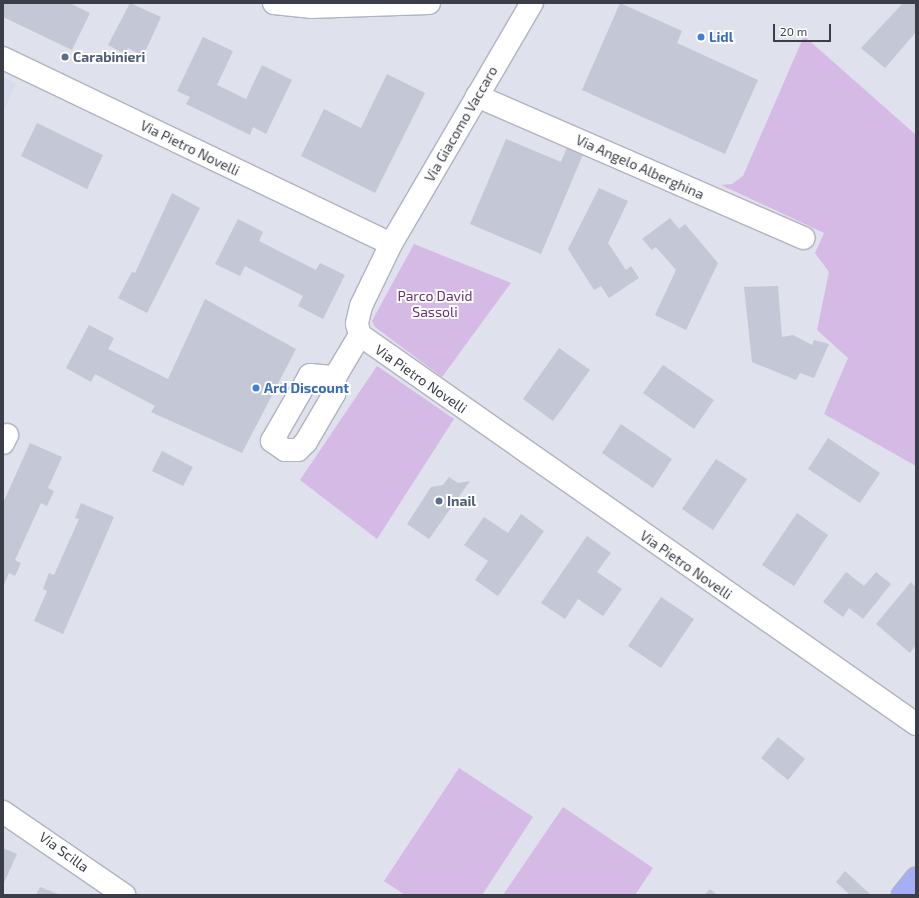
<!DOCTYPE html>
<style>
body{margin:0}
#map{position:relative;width:919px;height:898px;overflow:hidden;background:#edeef5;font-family:"Exo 2",sans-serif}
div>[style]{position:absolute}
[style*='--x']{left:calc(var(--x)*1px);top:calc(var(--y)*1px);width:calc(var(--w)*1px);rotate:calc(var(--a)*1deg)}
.residential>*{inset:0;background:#dfe1ec}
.education>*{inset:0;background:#d8daed}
.green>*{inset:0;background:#d5bae5}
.building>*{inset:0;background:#c3c7d6}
.roads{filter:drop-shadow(1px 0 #b0b3c0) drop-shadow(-1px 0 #b0b3c0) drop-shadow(0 1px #b0b3c0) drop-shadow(0 -1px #b0b3c0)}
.minor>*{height:22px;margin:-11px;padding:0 11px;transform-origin:11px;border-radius:11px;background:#fff}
.major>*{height:22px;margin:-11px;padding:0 11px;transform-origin:11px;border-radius:11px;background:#a5aef6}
.dots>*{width:11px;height:11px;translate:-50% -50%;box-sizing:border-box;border:2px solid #fff;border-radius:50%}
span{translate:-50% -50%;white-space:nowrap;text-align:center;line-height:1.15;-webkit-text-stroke:4px #fff;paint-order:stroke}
.shop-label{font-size:14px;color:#366cbe;font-weight:700}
.left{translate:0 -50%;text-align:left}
.service-label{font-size:14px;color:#4e5e75;font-weight:700}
.street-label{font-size:14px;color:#3b3e49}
.park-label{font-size:14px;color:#693277}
.frame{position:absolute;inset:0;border:4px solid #3b3e49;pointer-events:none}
.scale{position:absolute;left:773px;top:24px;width:58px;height:18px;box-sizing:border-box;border:2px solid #3b3e49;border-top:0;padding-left:5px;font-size:12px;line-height:14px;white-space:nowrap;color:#3b3e49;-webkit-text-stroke:3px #fff;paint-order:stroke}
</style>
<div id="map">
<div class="residential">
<i style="clip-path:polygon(3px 3px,916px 3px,916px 895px,3px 895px)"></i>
</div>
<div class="education">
<i style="clip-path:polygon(3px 77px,16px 84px,3px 112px)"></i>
</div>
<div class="green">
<i style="clip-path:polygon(804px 36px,916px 135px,916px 466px,824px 414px,848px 358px,817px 330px,829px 272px,815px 253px,824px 233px,721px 185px,732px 184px,743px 176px)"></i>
<i style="clip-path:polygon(414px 244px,511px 283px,442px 377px,375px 327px,372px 321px)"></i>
<i style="clip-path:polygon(377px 366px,454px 419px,377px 539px,300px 480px)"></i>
<i style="clip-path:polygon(459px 768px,533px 817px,482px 895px,405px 895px,384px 881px)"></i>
<i style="clip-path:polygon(563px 807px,653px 868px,635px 895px,503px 895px)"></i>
</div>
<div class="building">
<i style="clip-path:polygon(3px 3px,69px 3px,90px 13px,72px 50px,3px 17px)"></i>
<i style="clip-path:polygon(130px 3px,161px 17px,143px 56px,128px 48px,125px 54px,108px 45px)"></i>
<i style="clip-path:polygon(620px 3px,682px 31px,677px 43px,758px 80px,725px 154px,582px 90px)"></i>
<i style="clip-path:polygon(903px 3px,916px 3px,916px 32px,885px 68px,861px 48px)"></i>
<i style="clip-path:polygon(203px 37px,233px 51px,217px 85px,246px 99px,262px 65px,292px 80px,266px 134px,253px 127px,250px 135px,186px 104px,190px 97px,177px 91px)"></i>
<i style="clip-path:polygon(387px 74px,425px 93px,375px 193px,301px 156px,324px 109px,361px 128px)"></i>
<i style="clip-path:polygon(37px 123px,103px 155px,87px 189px,21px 156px)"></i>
<i style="clip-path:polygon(506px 139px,561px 162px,568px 145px,584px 152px,541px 254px,470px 224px)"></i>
<i style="clip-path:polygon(599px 188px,628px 201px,608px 243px,626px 270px,631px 266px,639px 278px,609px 298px,601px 286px,594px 290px,568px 249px)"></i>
<i style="clip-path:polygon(172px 193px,200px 208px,147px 313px,118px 298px,132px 272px,135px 273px)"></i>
<i style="clip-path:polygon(670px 218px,679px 229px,685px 224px,718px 263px,686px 330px,655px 315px,676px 270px,656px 247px,652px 250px,642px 239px)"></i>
<i style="clip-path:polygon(238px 219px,263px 232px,259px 241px,316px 270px,320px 263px,345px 275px,323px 319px,298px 306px,303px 296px,245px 266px,240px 276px,215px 264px)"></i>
<i style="clip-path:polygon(778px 286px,782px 337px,793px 335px,812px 345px,814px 340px,829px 344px,814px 378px,800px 373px,796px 380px,752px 362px,744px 287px)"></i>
<i style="clip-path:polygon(205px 299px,296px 349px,242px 453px,151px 412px,155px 406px,95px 374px,91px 382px,66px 368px,89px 325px,114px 338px,108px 349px,168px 379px)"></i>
<i style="clip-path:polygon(559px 348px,590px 370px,553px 421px,523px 399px)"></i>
<i style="clip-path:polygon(663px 365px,714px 400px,694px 429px,643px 393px)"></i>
<i style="clip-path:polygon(621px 424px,672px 459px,653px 488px,602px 453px)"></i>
<i style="clip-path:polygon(828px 438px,880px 473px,860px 503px,808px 469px)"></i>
<i style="clip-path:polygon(30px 443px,62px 457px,48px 488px,54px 491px,47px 506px,41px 503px,15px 560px,21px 563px,15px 576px,9px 573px,3px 587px,3px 503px)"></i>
<i style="clip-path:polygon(162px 451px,193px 467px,183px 486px,152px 471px)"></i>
<i style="clip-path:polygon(716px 459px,747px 479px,713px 530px,682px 509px)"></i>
<i style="clip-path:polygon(449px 477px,458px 483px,470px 481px,429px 539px,407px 524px,431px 487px,443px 485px)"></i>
<i style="clip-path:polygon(81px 503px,114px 517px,63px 634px,34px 621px,47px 591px,43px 589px,49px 573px,54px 575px,79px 519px,75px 518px)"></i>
<i style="clip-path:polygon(797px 513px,828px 535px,794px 586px,762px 565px)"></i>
<i style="clip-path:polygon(521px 514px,544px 531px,498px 596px,475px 580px,488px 561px,464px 545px,484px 517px,508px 533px)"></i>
<i style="clip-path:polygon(587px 536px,611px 553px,597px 572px,622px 589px,603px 616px,578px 599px,565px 619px,541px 603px)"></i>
<i style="clip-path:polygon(846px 572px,864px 586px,876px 572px,891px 584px,863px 619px,849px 608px,843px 617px,823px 602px)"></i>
<i style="clip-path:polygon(911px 582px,916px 587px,916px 645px,910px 653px,876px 624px)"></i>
<i style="clip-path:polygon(661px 597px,694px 619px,661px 668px,628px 646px)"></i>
<i style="clip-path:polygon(778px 737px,805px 759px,788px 780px,761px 758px)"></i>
<i style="clip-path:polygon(3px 848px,17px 854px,3px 885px)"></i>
<i style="clip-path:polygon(845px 871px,871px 895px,850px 895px,836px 882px)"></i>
<i style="clip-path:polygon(40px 887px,61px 895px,36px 895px)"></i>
<i style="clip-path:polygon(710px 889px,717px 895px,704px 895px)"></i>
</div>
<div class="roads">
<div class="minor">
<i style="--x:274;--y:3;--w:36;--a:6"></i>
<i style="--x:310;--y:7;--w:119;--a:-1.9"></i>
<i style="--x:3;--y:58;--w:430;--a:25.6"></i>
<i style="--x:391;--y:244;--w:69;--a:115.8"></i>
<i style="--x:361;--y:306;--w:18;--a:103"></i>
<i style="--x:357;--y:324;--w:11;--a:75"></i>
<i style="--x:360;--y:335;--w:679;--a:34.98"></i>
<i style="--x:477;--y:96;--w:356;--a:23.5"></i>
<i style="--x:391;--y:244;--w:279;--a:-59.7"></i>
<i style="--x:335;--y:377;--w:17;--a:93"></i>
<i style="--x:334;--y:394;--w:56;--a:120.3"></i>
<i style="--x:306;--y:442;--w:11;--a:135"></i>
<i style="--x:298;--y:450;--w:13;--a:180"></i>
<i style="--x:285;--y:450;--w:16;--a:-145"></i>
<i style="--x:272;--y:441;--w:76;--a:-60.1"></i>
<i style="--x:310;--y:375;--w:25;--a:5"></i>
<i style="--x:335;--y:377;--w:49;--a:-59.2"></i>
<i style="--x:3;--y:443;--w:9;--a:-63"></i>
<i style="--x:3;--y:812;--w:147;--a:34.4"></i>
</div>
<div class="major">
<i style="--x:903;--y:895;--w:21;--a:-51"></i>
</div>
</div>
<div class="dots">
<i style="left:701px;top:37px;background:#3f7fe0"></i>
<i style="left:65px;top:57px;background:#5c6f8a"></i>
<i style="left:256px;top:388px;background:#3f7fe0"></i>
<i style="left:439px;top:501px;background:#5c6f8a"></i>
</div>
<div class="shop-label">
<span class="left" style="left:709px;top:37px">Lidl</span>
<span class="left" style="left:264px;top:388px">Ard Discount</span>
</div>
<div class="service-label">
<span class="left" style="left:73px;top:57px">Carabinieri</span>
<span class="left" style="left:447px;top:501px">Inail</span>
</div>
<div class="street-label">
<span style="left:461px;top:124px;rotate:-60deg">Via Giacomo Vaccaro</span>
<span style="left:190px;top:148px;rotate:26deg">Via Pietro Novelli</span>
<span style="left:640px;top:167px;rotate:24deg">Via Angelo Alberghina</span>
<span style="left:421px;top:379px;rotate:35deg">Via Pietro Novelli</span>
<span style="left:686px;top:565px;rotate:35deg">Via Pietro Novelli</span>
<span style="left:64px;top:852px;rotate:36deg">Via Scilla</span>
</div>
<div class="park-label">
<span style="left:435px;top:304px">Parco David<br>Sassoli</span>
</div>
<div class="frame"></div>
<div class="scale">20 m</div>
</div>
